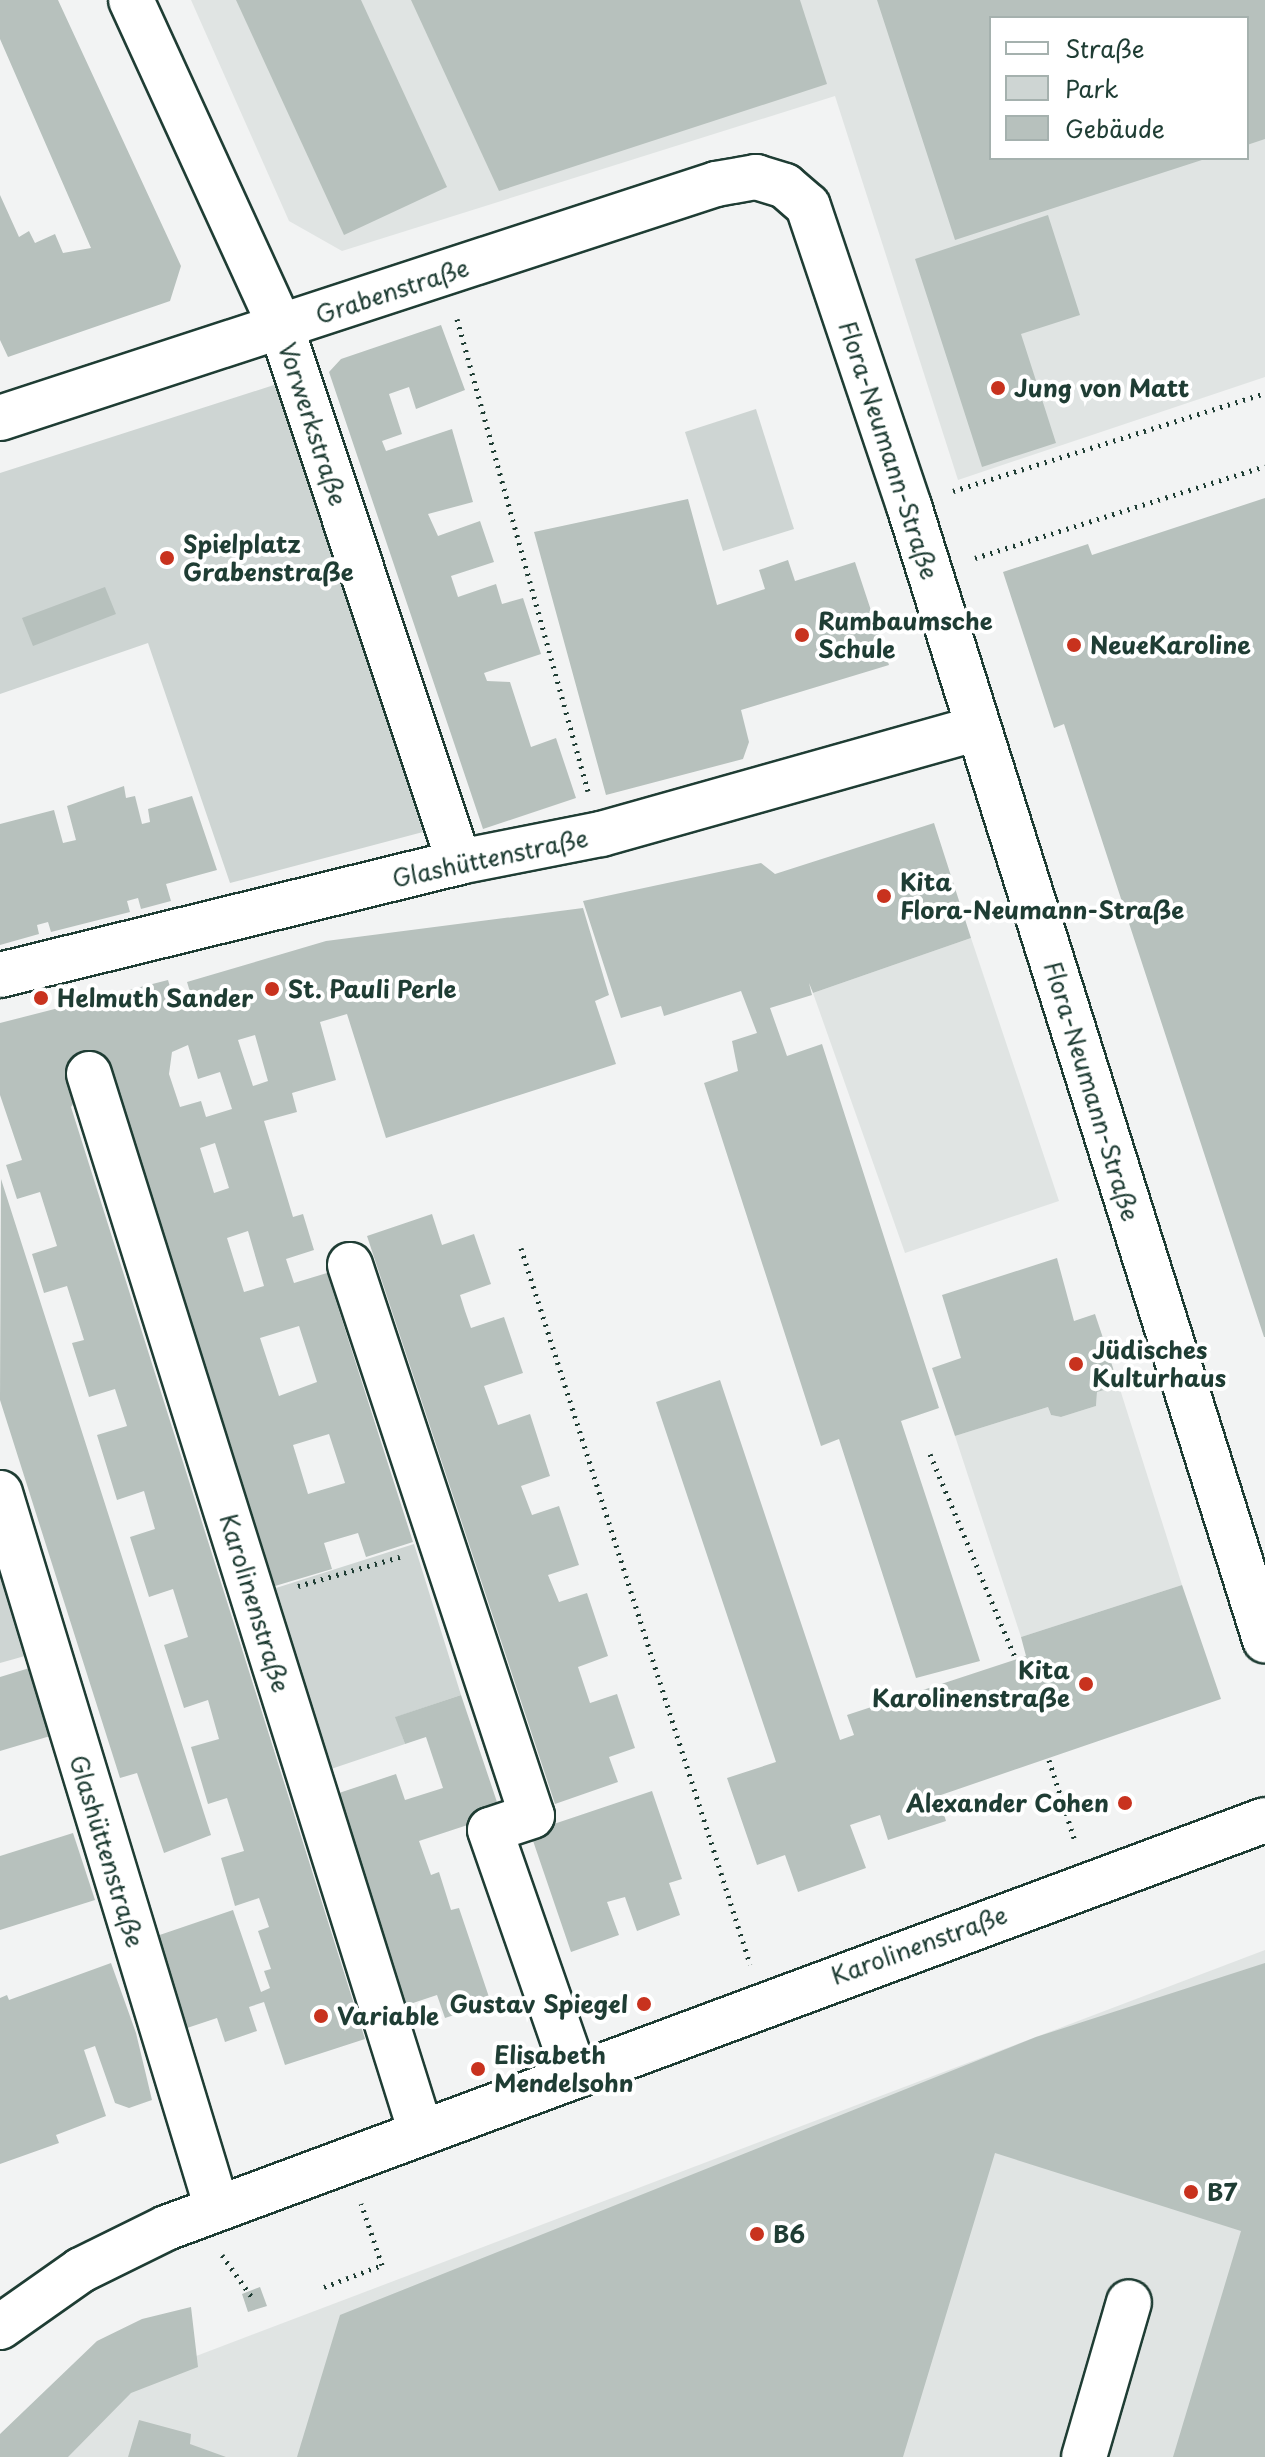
<!DOCTYPE html>
<meta charset="utf-8">
<style>
body{margin:0}
#map{position:relative;width:1265px;height:2457px;overflow:hidden;background:#f2f3f3;font-family:"Playpen Sans",sans-serif}
div>[style]{position:absolute}
[style*='--x']{left:calc(var(--x)*1px);top:calc(var(--y)*1px);width:calc(var(--w)*1px);rotate:calc(var(--a)*1deg)}
.built>*{inset:0;background:#e0e4e3}
.green>*{inset:0;background:#ced5d3}
.building>*{inset:0;background:#b7c1bd}
.path>*{height:5px;margin-top:-2.5px;transform-origin:0;background:repeating-linear-gradient(90deg,#1f3d34 0 2px,transparent 0 8px)}
.roads{filter:drop-shadow(2px 0 #1f3d34) drop-shadow(-2px 0 #1f3d34) drop-shadow(0 2px #1f3d34) drop-shadow(0 -2px #1f3d34)}
.minor>*{height:44px;margin:-22px;padding:0 22px;transform-origin:22px;border-radius:22px;background:#fff}
.major>*{height:44px;margin:-22px;padding:0 22px;transform-origin:22px;border-radius:22px;background:#fff}
.dots>*{width:22px;height:22px;translate:-50% -50%;box-sizing:border-box;border:4px solid #fff;border-radius:50%}
span{translate:-50% -50%;white-space:nowrap;text-align:center;line-height:1.15;-webkit-text-stroke:8px #fff;paint-order:stroke}
.street-label{font-size:24px;color:#1f3d34}
.poi-label{font-size:24px;color:#1f3d34;font-weight:700}
.left{translate:0 -50%;text-align:left}
.right{translate:-100% -50%;text-align:right}
.legend{position:absolute;left:989px;top:16px;width:260px;height:144px;box-sizing:border-box;background:#fff;border:2px solid #a5b1ae;margin:0;padding:10px 14px;list-style:none;font-size:24px;color:#1f3d34}
.legend li{display:flex;align-items:center;gap:16px;height:40px}
.legend b{width:40px;border:2px solid #a5b1ae}
</style>
<div id="map">
<div class="built">
<i style="clip-path:polygon(evenodd,191px 0,1265px 0,1265px 377px,958px 480px,835px 96px,342px 251px,289px 221px,191px 0,991px 18px,1247px 18px,1247px 158px,991px 158px,991px 18px)"></i>
<i style="clip-path:polygon(971px 938px,1059px 1201px,905px 1253px,813px 993px)"></i>
<i style="clip-path:polygon(1119px 1386px,1182px 1585px,1021px 1637px,955px 1436px,1048px 1407px,1051px 1415px,1061px 1417px,1096px 1406px,1097px 1392px)"></i>
<i style="clip-path:polygon(1265px 1950px,1265px 2457px,36px 2457px,120px 2385px)"></i>
</div>
<div class="green">
<i style="clip-path:polygon(277px 384px,423px 832px,230px 883px,148px 643px,0 694px,0 473px)"></i>
<i style="clip-path:polygon(756px 409px,794px 529px,723px 551px,685px 432px)"></i>
<i style="clip-path:polygon(414px 1544px,461px 1695px,396px 1717px,405px 1744px,331px 1769px,276px 1588px)"></i>
<i style="clip-path:polygon(0 1549px,32px 1654px,0 1663px)"></i>
</div>
<div class="building">
<i style="clip-path:polygon(0 0,58px 0,181px 266px,170px 301px,8px 357px,0 340px,0 195px,19px 237px,29px 231px,35px 243px,55px 234px,63px 253px,91px 248px,0 39px)"></i>
<i style="clip-path:polygon(236px 0,361px 0,447px 187px,344px 235px)"></i>
<i style="clip-path:polygon(411px 0,800px 0,827px 84px,499px 191px)"></i>
<i style="clip-path:polygon(877px 0,1265px 0,1265px 139px,1247px 145px,1247px 18px,991px 18px,991px 158px,1205px 159px,955px 240px)"></i>
<i style="clip-path:polygon(1048px 215px,1080px 315px,1021px 334px,1056px 443px,982px 467px,915px 259px)"></i>
<i style="clip-path:polygon(441px 325px,465px 390px,416px 409px,409px 387px,389px 394px,402px 434px,382px 441px,386px 451px,452px 429px,473px 502px,428px 514px,438px 536px,480px 521px,494px 562px,451px 576px,458px 597px,496px 584px,502px 604px,523px 598px,541px 654px,484px 673px,487px 681px,510px 682px,531px 747px,556px 738px,576px 798px,483px 829px,329px 372px,341px 359px)"></i>
<i style="clip-path:polygon(1265px 498px,1265px 1337px,1264px 1337px,1064px 724px,1054px 728px,1003px 572px,1088px 544px,1092px 555px)"></i>
<i style="clip-path:polygon(688px 499px,717px 605px,765px 589px,759px 570px,788px 560px,795px 581px,855px 562px,889px 665px,741px 710px,749px 742px,743px 759px,606px 795px,534px 532px)"></i>
<i style="clip-path:polygon(105px 587px,116px 614px,33px 646px,22px 618px)"></i>
<i style="clip-path:polygon(124px 786px,126px 798px,135px 796px,142px 824px,150px 822px,148px 809px,192px 796px,217px 870px,166px 884px,171px 901px,141px 909px,138px 898px,127px 901px,130px 912px,51px 932px,48px 922px,37px 925px,39px 934px,0 945px,0 824px,54px 810px,63px 843px,76px 840px,67px 806px)"></i>
<i style="clip-path:polygon(934px 823px,971px 938px,813px 993px,809px 983px,812px 995px,770px 1008px,787px 1056px,822px 1044px,939px 1408px,901px 1421px,980px 1661px,916px 1678px,839px 1439px,821px 1446px,704px 1083px,738px 1071px,732px 1041px,757px 1033px,741px 991px,664px 1016px,661px 1006px,621px 1018px,583px 901px,761px 863px,775px 874px)"></i>
<i style="clip-path:polygon(evenodd,583px 908px,609px 995px,595px 1001px,616px 1064px,386px 1138px,347px 1014px,320px 1022px,336px 1080px,292px 1093px,297px 1112px,264px 1121px,293px 1217px,303px 1214px,314px 1250px,286px 1259px,294px 1283px,327px 1273px,413px 1542px,366px 1557px,358px 1533px,324px 1543px,332px 1569px,275px 1586px,119px 1090px,78px 1097px,71px 1107px,365px 2039px,285px 2065px,264px 2002px,249px 2007px,257px 2031px,225px 2042px,217px 2018px,172px 2033px,142px 1941px,233px 1910px,261px 1992px,270px 1988px,264px 1971px,271px 1969px,258px 1931px,269px 1927px,259px 1898px,235px 1906px,221px 1858px,244px 1851px,227px 1798px,208px 1804px,191px 1747px,219px 1739px,208px 1700px,184px 1708px,164px 1645px,188px 1637px,173px 1589px,149px 1597px,130px 1537px,155px 1529px,144px 1491px,117px 1500px,97px 1435px,127px 1426px,115px 1389px,89px 1397px,72px 1343px,84px 1340px,67px 1286px,44px 1293px,32px 1254px,57px 1246px,40px 1192px,17px 1199px,6px 1165px,22px 1160px,0 1095px,0 1023px,168px 980px,173px 997px,190px 992px,187px 982px,326px 941px,583px 908px,255px 1035px,268px 1081px,253px 1086px,238px 1040px,255px 1035px,583px 908px,188px 1045px,198px 1079px,220px 1072px,232px 1109px,206px 1117px,201px 1101px,180px 1107px,169px 1074px,172px 1052px,188px 1045px,583px 908px,215px 1143px,229px 1188px,214px 1193px,200px 1148px,215px 1143px,583px 908px,248px 1231px,264px 1286px,244px 1292px,227px 1238px,248px 1231px,583px 908px,299px 1326px,317px 1382px,279px 1396px,260px 1338px,299px 1326px,583px 908px,329px 1434px,345px 1483px,308px 1494px,293px 1445px,329px 1434px)"></i>
<i style="clip-path:polygon(1px 1179px,211px 1835px,164px 1853px,137px 1773px,120px 1778px,0 1400px)"></i>
<i style="clip-path:polygon(432px 1214px,442px 1245px,474px 1234px,491px 1284px,460px 1295px,465px 1311px,471px 1328px,504px 1317px,523px 1373px,484px 1386px,498px 1425px,530px 1414px,550px 1476px,521px 1486px,532px 1515px,559px 1506px,579px 1565px,548px 1575px,559px 1602px,587px 1593px,608px 1656px,578px 1667px,590px 1703px,617px 1694px,635px 1748px,609px 1757px,618px 1782px,555px 1804px,367px 1236px)"></i>
<i style="clip-path:polygon(1057px 1258px,1074px 1321px,1095px 1314px,1119px 1386px,1097px 1392px,1096px 1406px,1061px 1417px,1051px 1415px,1048px 1407px,955px 1436px,932px 1368px,961px 1358px,942px 1295px)"></i>
<i style="clip-path:polygon(720px 1380px,840px 1740px,854px 1735px,847px 1715px,1026px 1656px,1021px 1637px,1182px 1585px,1221px 1699px,938px 1796px,946px 1821px,888px 1840px,880px 1815px,850px 1825px,866px 1868px,798px 1892px,785px 1855px,757px 1865px,727px 1778px,776px 1762px,656px 1402px)"></i>
<i style="clip-path:polygon(36px 1666px,57px 1734px,0 1751px,0 1677px)"></i>
<i style="clip-path:polygon(461px 1695px,501px 1814px,419px 1841px,431px 1875px,439px 1872px,451px 1910px,459px 1908px,491px 2003px,445px 2018px,437px 1995px,404px 2006px,333px 1795px,396px 1774px,405px 1800px,443px 1788px,426px 1737px,405px 1744px,395px 1717px)"></i>
<i style="clip-path:polygon(652px 1791px,682px 1879px,669px 1883px,680px 1915px,637px 1931px,625px 1897px,607px 1902px,619px 1935px,571px 1952px,530px 1832px)"></i>
<i style="clip-path:polygon(73px 1833px,95px 1900px,0 1930px,0 1856px)"></i>
<i style="clip-path:polygon(111px 1963px,136px 2033px,152px 2100px,129px 2108px,115px 2103px,95px 2046px,84px 2050px,106px 2116px,56px 2135px,59px 2143px,0 2164px,0 1998px,7px 1995px,9px 2000px)"></i>
<i style="clip-path:polygon(1265px 1963px,1265px 2457px,1173px 2457px,1241px 2231px,995px 2153px,903px 2457px,297px 2457px,340px 2315px,1036px 2037px)"></i>
<i style="clip-path:polygon(260px 2287px,267px 2306px,248px 2312px,242px 2294px)"></i>
<i style="clip-path:polygon(191px 2307px,198px 2367px,131px 2393px,68px 2457px,0 2457px,0 2434px,97px 2341px,142px 2319px)"></i>
<i style="clip-path:polygon(139px 2420px,191px 2434px,190px 2444px,226px 2457px,128px 2457px)"></i>
</div>
<div class="path">
<i style="--x:457;--y:319;--w:490;--a:74.5"></i>
<i style="--x:953;--y:491;--w:327;--a:-17.4"></i>
<i style="--x:975;--y:558;--w:304;--a:-17.6"></i>
<i style="--x:521;--y:1248;--w:752;--a:72.26"></i>
<i style="--x:930;--y:1454;--w:223;--a:67.3"></i>
<i style="--x:298;--y:1586;--w:106;--a:-15.9"></i>
<i style="--x:1049;--y:1760;--w:85;--a:72.2"></i>
<i style="--x:222;--y:2255;--w:55;--a:54.6"></i>
<i style="--x:324;--y:2287;--w:62;--a:-20.8"></i>
<i style="--x:382;--y:2265;--w:65;--a:-108.7"></i>
</div>
<div class="roads">
<div class="minor">
<i style="--x:131;--y:0;--w:360;--a:65.4"></i>
<i style="--x:281;--y:327;--w:564;--a:71.6"></i>
<i style="--x:0;--y:418;--w:753;--a:-18.1"></i>
<i style="--x:716;--y:184;--w:41;--a:-9.9"></i>
<i style="--x:756;--y:177;--w:30;--a:17"></i>
<i style="--x:785;--y:186;--w:30;--a:41"></i>
<i style="--x:808;--y:206;--w:317;--a:71.4"></i>
<i style="--x:909;--y:506;--w:1189;--a:72.57"></i>
<i style="--x:0;--y:975;--w:473;--a:-13.8"></i>
<i style="--x:459;--y:862;--w:145;--a:-11.2"></i>
<i style="--x:601;--y:834;--w:391;--a:-15.7"></i>
<i style="--x:89;--y:1074;--w:1109;--a:72.58"></i>
<i style="--x:350;--y:1265;--w:580;--a:71.72"></i>
<i style="--x:532;--y:1816;--w:44;--a:161.6"></i>
<i style="--x:490;--y:1830;--w:258;--a:70.8"></i>
<i style="--x:0;--y:1493;--w:747;--a:73.12"></i>
<i style="--x:1084;--y:2457;--w:161;--a:-73.8"></i>
</div>
<div class="major">
<i style="--x:0;--y:2327;--w:99;--a:-35.1"></i>
<i style="--x:81;--y:2270;--w:95;--a:-26.3"></i>
<i style="--x:166;--y:2228;--w:1172;--a:-20.37"></i>
</div>
</div>
<div class="dots">
<i style="left:998px;top:388px;background:#c8321e"></i>
<i style="left:167px;top:558px;background:#c8321e"></i>
<i style="left:802px;top:635px;background:#c8321e"></i>
<i style="left:1074px;top:645px;background:#c8321e"></i>
<i style="left:884px;top:896px;background:#c8321e"></i>
<i style="left:272px;top:989px;background:#c8321e"></i>
<i style="left:41px;top:998px;background:#c8321e"></i>
<i style="left:1076px;top:1364px;background:#c8321e"></i>
<i style="left:1086px;top:1684px;background:#c8321e"></i>
<i style="left:1125px;top:1803px;background:#c8321e"></i>
<i style="left:644px;top:2004px;background:#c8321e"></i>
<i style="left:321px;top:2016px;background:#c8321e"></i>
<i style="left:478px;top:2069px;background:#c8321e"></i>
<i style="left:1191px;top:2192px;background:#c8321e"></i>
<i style="left:757px;top:2234px;background:#c8321e"></i>
</div>
<div class="street-label">
<span style="left:392px;top:291px;rotate:-18deg">Grabenstraße</span>
<span style="left:313px;top:424px;rotate:72deg">Vorwerkstraße</span>
<span style="left:889px;top:450px;rotate:72deg">Flora-Neumann-Straße</span>
<span style="left:490px;top:858px;rotate:-12deg">Glashüttenstraße</span>
<span style="left:1092px;top:1091px;rotate:73deg">Flora-Neumann-Straße</span>
<span style="left:255px;top:1603px;rotate:73deg">Karolinenstraße</span>
<span style="left:107px;top:1851px;rotate:73deg">Glashüttenstraße</span>
<span style="left:919px;top:1945px;rotate:-20deg">Karolinenstraße</span>
</div>
<div class="poi-label">
<span class="left" style="left:1014px;top:388px">Jung von Matt</span>
<span class="left" style="left:183px;top:558px">Spielplatz<br>Grabenstraße</span>
<span class="left" style="left:818px;top:635px">Rumbaumsche<br>Schule</span>
<span class="left" style="left:1090px;top:645px">NeueKaroline</span>
<span class="left" style="left:900px;top:896px">Kita<br>Flora-Neumann-Straße</span>
<span class="left" style="left:288px;top:989px">St. Pauli Perle</span>
<span class="left" style="left:57px;top:998px">Helmuth Sander</span>
<span class="left" style="left:1092px;top:1364px">Jüdisches<br>Kulturhaus</span>
<span class="right" style="left:1070px;top:1684px">Kita<br>Karolinenstraße</span>
<span class="right" style="left:1109px;top:1803px">Alexander Cohen</span>
<span class="right" style="left:628px;top:2004px">Gustav Spiegel</span>
<span class="left" style="left:337px;top:2016px">Variable</span>
<span class="left" style="left:494px;top:2069px">Elisabeth<br>Mendelsohn</span>
<span class="left" style="left:1207px;top:2192px">B7</span>
<span class="left" style="left:773px;top:2234px">B6</span>
</div>
<ul class="legend">
<li><b style="height:10px;background:#fff"></b>Straße</li>
<li><b style="height:22px;background:#ced5d3"></b>Park</li>
<li><b style="height:22px;background:#b7c1bd"></b>Gebäude</li>
</ul>
</div>
